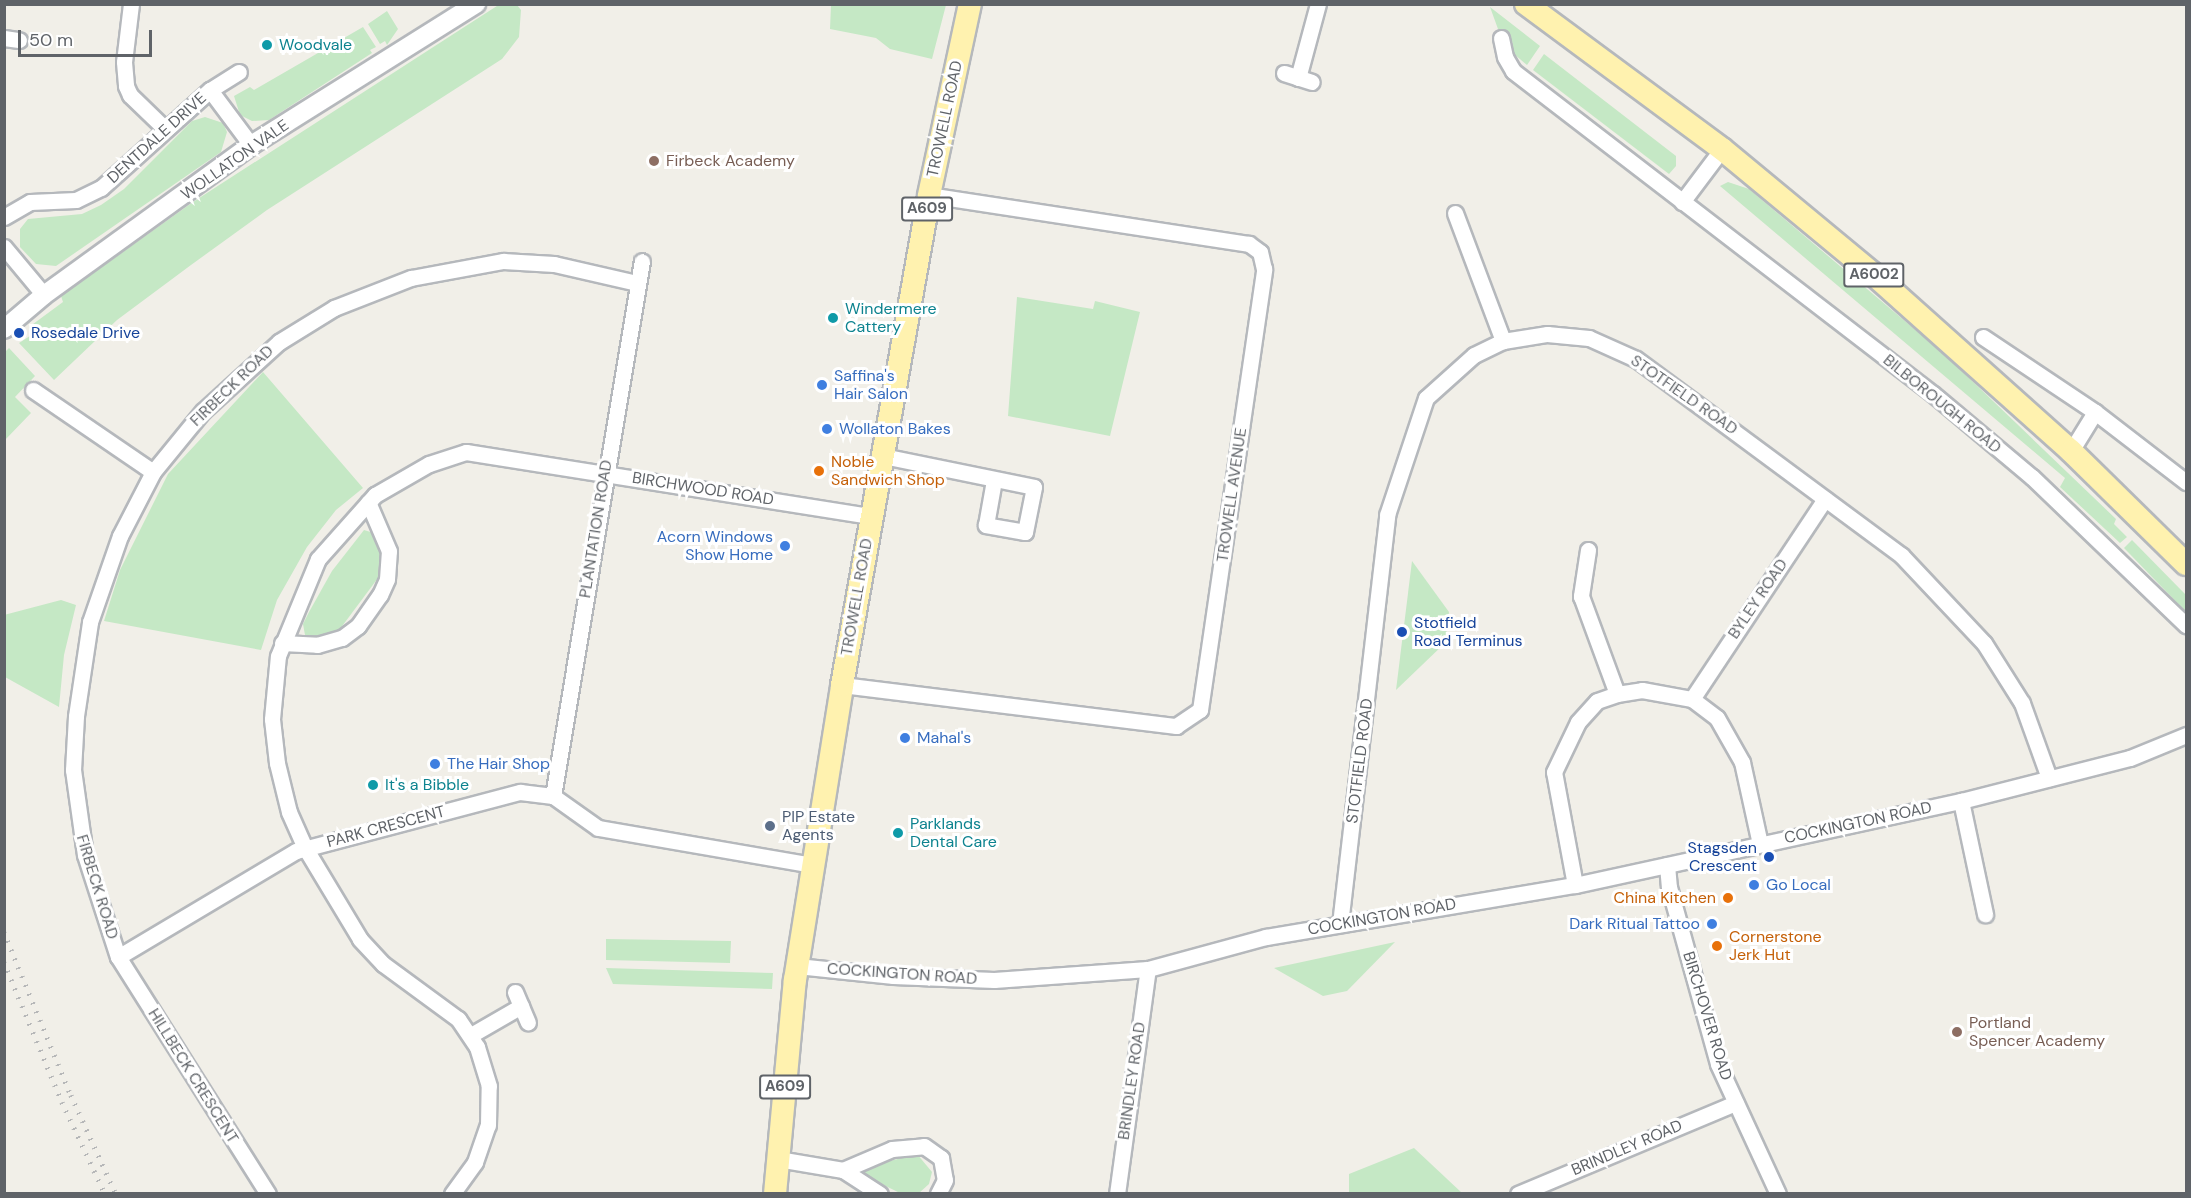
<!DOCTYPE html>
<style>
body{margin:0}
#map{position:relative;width:2191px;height:1198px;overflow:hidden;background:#f1efe8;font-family:"DM Sans",sans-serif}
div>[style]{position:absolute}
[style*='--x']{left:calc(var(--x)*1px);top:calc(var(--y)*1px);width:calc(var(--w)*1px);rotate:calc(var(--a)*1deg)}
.green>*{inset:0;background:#c5e8c5}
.roads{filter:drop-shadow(2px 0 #b5b8bc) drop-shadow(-2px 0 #b5b8bc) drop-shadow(0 2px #b5b8bc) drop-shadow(0 -2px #b5b8bc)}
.minor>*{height:15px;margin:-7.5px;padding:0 7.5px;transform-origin:7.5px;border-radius:7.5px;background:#fff}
.tertiary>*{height:18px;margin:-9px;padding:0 9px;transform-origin:9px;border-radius:9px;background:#fff}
.primary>*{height:22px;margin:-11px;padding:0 11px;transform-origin:11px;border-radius:11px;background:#fff2af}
.rail>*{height:4.5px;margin-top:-2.25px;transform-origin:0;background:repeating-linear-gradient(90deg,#b6b7b8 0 1.5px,transparent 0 9.5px)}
.dots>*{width:16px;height:16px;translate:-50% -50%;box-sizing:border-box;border:3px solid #fff;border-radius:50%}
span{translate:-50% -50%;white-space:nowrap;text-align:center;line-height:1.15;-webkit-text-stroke:6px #fff;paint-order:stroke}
.shield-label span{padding:2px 4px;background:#fff;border:2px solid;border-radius:4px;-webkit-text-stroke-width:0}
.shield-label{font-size:15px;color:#5f6368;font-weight:700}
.culture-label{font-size:16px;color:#0d838f}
.left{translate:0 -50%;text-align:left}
.street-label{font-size:16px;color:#5f6368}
.education-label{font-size:16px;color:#785e54}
.transit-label{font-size:16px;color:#164399}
.right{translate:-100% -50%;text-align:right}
.shop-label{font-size:16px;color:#366cbe}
.food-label{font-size:16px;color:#c56008}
.service-label{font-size:16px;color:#4e5e75}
.frame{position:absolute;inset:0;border:6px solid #5f6368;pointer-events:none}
.scale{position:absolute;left:18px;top:30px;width:134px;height:27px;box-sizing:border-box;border:3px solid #5f6368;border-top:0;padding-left:8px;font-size:18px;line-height:21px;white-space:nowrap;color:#5f6368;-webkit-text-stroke:4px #fff;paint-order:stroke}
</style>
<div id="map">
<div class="green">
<i style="clip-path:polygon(500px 4px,517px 5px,521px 10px,519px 37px,502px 59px,267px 210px,191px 265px,117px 320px,54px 380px,19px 343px,33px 334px,29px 327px,63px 302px,61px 296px,193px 202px)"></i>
<i style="clip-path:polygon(831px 5px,831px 4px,946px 5px,932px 59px,890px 49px,876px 38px,830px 29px)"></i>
<i style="clip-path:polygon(1490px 7px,1540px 46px,1527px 65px,1514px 54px,1512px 41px,1498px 29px)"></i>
<i style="clip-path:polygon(387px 11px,398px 29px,387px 45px,385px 41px,380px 44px,368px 24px)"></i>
<i style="clip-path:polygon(363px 27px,376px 47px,370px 50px,372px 53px,269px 120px,252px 121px,240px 115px,234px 96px,250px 87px,254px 90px)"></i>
<i style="clip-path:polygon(1544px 54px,1676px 156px,1676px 166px,1669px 174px,1533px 70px)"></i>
<i style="clip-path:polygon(205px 117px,223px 123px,227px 132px,221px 152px,56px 266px,36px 264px,20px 247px,20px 229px,28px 219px,82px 214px,101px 205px,124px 189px,192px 121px)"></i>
<i style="clip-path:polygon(1728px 182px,1749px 189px,1945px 355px,2116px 519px,2114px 524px,2127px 537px,2120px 543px,2060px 487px,2065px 478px,1720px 186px)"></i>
<i style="clip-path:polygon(1017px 297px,1093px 309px,1095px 301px,1140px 312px,1110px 436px,1008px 416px)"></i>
<i style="clip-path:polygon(9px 348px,35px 376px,15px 397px,31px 413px,5px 440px,5px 352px)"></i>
<i style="clip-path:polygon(263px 372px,363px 488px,336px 510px,307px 547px,277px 600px,261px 650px,104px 621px,120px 570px,168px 474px)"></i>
<i style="clip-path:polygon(364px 530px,377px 534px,381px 542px,378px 578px,337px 633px,315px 639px,305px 635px,303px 624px,309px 612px,332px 571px)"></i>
<i style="clip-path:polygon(2132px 540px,2186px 595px,2186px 612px,2124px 548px)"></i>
<i style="clip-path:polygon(1412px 561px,1449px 612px,1445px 643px,1396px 690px)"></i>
<i style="clip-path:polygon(61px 600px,76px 605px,64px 655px,59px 707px,5px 677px,4px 615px)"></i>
<i style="clip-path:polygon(606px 939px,731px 941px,730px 963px,606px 960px)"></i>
<i style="clip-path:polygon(1395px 942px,1347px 991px,1323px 996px,1274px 968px)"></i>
<i style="clip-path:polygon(606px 968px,773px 973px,772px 989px,613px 984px)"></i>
<i style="clip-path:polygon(1414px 1148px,1462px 1193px,1349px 1193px,1349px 1174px)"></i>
<i style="clip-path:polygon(917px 1154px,932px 1172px,929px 1184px,919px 1193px,902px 1194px,863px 1175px,859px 1169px)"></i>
</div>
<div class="roads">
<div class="minor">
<i style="--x:131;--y:4;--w:58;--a:96.9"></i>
<i style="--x:124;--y:62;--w:24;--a:85"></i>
<i style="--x:126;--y:86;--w:10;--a:66"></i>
<i style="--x:130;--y:95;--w:47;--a:44.1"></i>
<i style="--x:4;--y:38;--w:15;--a:8"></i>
<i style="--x:1501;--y:38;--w:19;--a:78"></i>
<i style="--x:1505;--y:57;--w:16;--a:60"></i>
<i style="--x:1513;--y:71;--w:530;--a:37.56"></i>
<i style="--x:1933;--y:394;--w:129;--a:40"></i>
<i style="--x:2032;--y:477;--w:214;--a:43.9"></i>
<i style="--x:1284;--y:73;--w:29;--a:18"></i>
<i style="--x:1298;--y:78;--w:77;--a:-74.9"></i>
<i style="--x:210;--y:90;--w:34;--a:-32"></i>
<i style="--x:1682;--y:202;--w:66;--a:-53"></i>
<i style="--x:1455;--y:213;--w:137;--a:69.4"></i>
<i style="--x:4;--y:217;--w:30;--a:-30"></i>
<i style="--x:30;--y:202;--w:46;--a:-2.5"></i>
<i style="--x:76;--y:200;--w:28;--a:-26"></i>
<i style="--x:101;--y:188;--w:147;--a:-42"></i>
<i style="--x:210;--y:90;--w:69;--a:53.3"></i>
<i style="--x:4;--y:247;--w:62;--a:50.2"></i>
<i style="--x:1983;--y:337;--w:135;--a:33.8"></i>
<i style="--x:2095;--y:412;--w:115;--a:37.6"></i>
<i style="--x:33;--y:390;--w:145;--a:34.3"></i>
<i style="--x:2071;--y:451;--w:46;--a:-58.4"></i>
<i style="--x:883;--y:456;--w:154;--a:11.6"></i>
<i style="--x:1034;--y:487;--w:46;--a:101.3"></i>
<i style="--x:1025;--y:532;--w:40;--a:-170"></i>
<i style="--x:986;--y:525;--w:46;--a:-79.9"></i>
<i style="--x:1588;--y:550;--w:47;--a:98.7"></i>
<i style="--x:1581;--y:596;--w:104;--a:69.8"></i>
<i style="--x:282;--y:643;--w:35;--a:3"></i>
<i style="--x:317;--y:645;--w:26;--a:-16"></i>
<i style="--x:342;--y:638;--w:20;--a:-37"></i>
<i style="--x:358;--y:626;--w:38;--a:-55"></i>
<i style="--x:380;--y:595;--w:17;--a:-66"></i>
<i style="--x:387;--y:579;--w:28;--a:-86"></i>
<i style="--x:389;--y:551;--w:53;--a:-113.2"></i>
<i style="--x:842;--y:685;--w:337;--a:7"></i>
<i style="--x:1176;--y:726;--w:29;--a:-34"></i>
<i style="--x:1200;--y:710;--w:446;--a:-81.7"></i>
<i style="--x:1264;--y:269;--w:17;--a:-103"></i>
<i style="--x:1260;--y:252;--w:14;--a:-144"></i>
<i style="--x:1249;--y:244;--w:324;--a:-171.3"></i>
<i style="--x:1692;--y:699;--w:240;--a:-56.4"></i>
<i style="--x:553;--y:796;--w:542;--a:-80.56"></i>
<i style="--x:1961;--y:801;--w:116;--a:78"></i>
<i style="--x:1667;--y:865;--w:22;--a:85"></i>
<i style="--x:1669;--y:887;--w:184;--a:74.5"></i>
<i style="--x:1718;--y:1064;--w:143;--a:65.2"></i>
<i style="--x:1575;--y:885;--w:115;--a:-100.5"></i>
<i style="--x:1554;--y:772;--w:55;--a:-64.4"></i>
<i style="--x:1578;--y:722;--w:28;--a:-48"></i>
<i style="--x:1597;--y:701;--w:21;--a:-19"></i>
<i style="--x:1617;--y:694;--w:25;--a:-9"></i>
<i style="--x:1642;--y:690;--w:51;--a:10.2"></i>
<i style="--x:1692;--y:699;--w:31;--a:37"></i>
<i style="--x:1717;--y:718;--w:51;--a:60.4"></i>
<i style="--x:1742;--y:762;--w:84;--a:77.6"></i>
<i style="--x:1340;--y:924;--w:412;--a:-83.4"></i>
<i style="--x:1387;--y:515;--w:123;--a:-71.6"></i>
<i style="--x:1426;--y:398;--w:64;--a:-41.9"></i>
<i style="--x:1474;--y:355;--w:32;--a:-26"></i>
<i style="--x:1503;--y:341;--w:45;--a:-9"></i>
<i style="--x:1547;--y:334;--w:42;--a:5.4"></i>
<i style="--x:1589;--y:338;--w:51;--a:24.1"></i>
<i style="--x:1636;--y:359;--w:330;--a:36.5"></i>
<i style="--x:1901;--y:555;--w:121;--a:46.7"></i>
<i style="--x:1984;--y:643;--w:71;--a:57.7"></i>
<i style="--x:2022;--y:703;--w:80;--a:70.2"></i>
<i style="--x:118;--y:957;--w:207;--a:-30.8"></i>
<i style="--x:296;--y:851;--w:232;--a:-14.8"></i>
<i style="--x:520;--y:792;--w:33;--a:7"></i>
<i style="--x:553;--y:796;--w:55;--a:35.4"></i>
<i style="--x:598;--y:828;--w:217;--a:9.8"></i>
<i style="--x:797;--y:966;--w:97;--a:5.9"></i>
<i style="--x:893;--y:976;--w:101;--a:2.3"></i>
<i style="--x:994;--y:980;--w:154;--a:-4.1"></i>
<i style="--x:1148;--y:969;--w:122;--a:-15.2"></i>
<i style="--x:1266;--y:937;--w:313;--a:-9.6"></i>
<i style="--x:1575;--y:885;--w:395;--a:-12.3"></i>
<i style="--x:1961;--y:801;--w:174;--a:-14.3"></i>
<i style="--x:2130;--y:758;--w:61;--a:-22.3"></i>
<i style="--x:515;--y:992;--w:33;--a:67"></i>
<i style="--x:471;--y:1035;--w:58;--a:-30.1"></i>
<i style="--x:778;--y:1159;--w:66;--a:9.6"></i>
<i style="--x:843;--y:1170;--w:44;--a:33"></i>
<i style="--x:843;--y:1170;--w:53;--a:-23.2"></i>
<i style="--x:892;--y:1149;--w:32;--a:-5"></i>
<i style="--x:924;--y:1146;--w:21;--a:35"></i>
<i style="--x:941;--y:1158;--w:22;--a:80"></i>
<i style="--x:945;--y:1180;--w:16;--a:117"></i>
<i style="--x:268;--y:1194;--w:280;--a:-122.3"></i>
<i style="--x:118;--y:957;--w:107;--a:-107.9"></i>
<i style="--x:85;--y:855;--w:86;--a:-98"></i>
<i style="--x:73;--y:770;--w:54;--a:-86.8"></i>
<i style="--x:76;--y:716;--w:95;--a:-81.5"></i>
<i style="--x:90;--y:622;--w:91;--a:-70.8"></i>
<i style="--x:120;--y:536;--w:72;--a:-62.7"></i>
<i style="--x:153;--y:472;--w:79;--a:-50.7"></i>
<i style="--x:203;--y:411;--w:103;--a:-42.2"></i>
<i style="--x:279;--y:342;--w:65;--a:-31.7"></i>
<i style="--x:334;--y:308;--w:83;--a:-21.3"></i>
<i style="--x:411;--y:278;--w:94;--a:-10.5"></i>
<i style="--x:503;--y:261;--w:51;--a:3.4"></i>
<i style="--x:554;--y:264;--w:85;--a:12.9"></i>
<i style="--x:452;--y:1194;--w:39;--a:-54"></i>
<i style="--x:475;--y:1162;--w:39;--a:-71"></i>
<i style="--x:488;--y:1125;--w:39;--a:-89"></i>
<i style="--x:489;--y:1086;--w:41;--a:-107.1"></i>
<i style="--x:477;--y:1047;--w:34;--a:-124"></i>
<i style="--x:458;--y:1019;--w:93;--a:-143.7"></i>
<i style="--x:383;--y:964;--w:34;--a:-133"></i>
<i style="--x:360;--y:939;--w:106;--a:-121.1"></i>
<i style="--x:305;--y:848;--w:39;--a:-114"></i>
<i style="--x:289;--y:812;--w:50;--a:-103.8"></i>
<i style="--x:277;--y:763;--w:44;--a:-96.5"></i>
<i style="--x:272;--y:719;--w:63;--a:-84.6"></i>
<i style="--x:278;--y:656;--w:105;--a:-67.6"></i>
<i style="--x:318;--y:559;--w:86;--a:-48.3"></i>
<i style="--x:375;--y:495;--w:62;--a:-29.9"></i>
<i style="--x:429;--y:464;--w:39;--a:-18"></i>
<i style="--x:466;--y:452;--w:411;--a:9"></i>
<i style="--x:1117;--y:1194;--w:227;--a:-82.2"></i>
<i style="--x:1518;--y:1194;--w:236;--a:-22.7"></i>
</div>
<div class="tertiary">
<i style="--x:4;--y:329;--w:52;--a:-40.4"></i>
<i style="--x:44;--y:295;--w:256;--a:-35.9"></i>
<i style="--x:251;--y:145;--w:266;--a:-32.1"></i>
</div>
<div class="primary">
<i style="--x:1526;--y:4;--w:244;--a:36.5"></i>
<i style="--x:1722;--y:149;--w:196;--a:39.6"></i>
<i style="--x:1873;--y:274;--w:266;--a:41.8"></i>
<i style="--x:2071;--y:451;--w:161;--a:44.5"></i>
<i style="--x:775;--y:1194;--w:215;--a:-84.7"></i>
<i style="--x:795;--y:980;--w:299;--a:-80.9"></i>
<i style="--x:842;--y:685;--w:498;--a:-79.9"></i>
<i style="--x:929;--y:195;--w:195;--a:-77.9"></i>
</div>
</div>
<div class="rail">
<i style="--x:4;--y:932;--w:176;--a:67.7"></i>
<i style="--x:71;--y:1095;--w:109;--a:65.6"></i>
<i style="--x:4;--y:962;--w:152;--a:67.5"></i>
<i style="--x:62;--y:1102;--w:102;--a:64.9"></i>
</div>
<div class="dots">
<i style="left:267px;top:45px;background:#0f9aa8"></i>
<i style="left:654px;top:161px;background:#8d6e63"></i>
<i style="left:833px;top:318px;background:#0f9aa8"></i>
<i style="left:19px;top:333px;background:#1a4fb4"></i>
<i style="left:822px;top:385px;background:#3f7fe0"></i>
<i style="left:827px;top:429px;background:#3f7fe0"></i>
<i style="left:819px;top:471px;background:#e8710a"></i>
<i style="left:785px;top:546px;background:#3f7fe0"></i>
<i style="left:1402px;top:632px;background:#1a4fb4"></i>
<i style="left:905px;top:738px;background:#3f7fe0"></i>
<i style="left:435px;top:764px;background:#3f7fe0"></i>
<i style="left:373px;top:785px;background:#0f9aa8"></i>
<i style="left:770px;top:826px;background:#5c6f8a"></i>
<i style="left:898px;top:833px;background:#0f9aa8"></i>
<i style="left:1769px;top:857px;background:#1a4fb4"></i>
<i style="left:1754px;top:885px;background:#3f7fe0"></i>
<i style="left:1728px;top:898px;background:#e8710a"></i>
<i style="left:1712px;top:924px;background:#3f7fe0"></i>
<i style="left:1717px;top:946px;background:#e8710a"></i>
<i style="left:1957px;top:1032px;background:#8d6e63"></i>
</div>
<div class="shield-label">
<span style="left:927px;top:209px">A609</span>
<span style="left:1874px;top:275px">A6002</span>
<span style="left:785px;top:1087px">A609</span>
</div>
<div class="culture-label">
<span class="left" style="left:279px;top:45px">Woodvale</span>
<span class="left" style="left:845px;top:318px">Windermere<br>Cattery</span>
<span class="left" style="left:385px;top:785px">It's a Bibble</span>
<span class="left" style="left:910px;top:833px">Parklands<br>Dental Care</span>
</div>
<div class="street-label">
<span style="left:945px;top:119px;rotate:-78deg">TROWELL ROAD</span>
<span style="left:157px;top:138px;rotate:-42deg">DENTDALE DRIVE</span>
<span style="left:235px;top:160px;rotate:-35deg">WOLLATON VALE</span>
<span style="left:232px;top:386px;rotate:-44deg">FIRBECK ROAD</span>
<span style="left:1684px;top:395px;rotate:35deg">STOTFIELD ROAD</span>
<span style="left:1942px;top:404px;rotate:39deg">BILBOROUGH ROAD</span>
<span style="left:703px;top:489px;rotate:9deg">BIRCHWOOD ROAD</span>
<span style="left:1232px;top:495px;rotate:-82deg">TROWELL AVENUE</span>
<span style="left:596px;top:529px;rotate:-81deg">PLANTATION ROAD</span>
<span style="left:857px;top:597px;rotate:-80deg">TROWELL ROAD</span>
<span style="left:1758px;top:599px;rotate:-56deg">BYLEY ROAD</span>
<span style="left:1360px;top:761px;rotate:-83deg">STOTFIELD ROAD</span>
<span style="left:1858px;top:823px;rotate:-12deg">COCKINGTON ROAD</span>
<span style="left:386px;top:827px;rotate:-15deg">PARK CRESCENT</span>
<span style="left:97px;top:887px;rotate:73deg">FIRBECK ROAD</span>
<span style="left:1382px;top:917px;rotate:-10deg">COCKINGTON ROAD</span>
<span style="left:902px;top:974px;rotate:4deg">COCKINGTON ROAD</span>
<span style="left:1707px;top:1016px;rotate:73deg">BIRCHOVER ROAD</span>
<span style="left:193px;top:1076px;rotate:58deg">HILLBECK CRESCENT</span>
<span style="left:1132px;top:1081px;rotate:-82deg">BRINDLEY ROAD</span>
<span style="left:1627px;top:1148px;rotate:-23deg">BRINDLEY ROAD</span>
</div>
<div class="education-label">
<span class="left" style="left:666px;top:161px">Firbeck Academy</span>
<span class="left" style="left:1969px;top:1032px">Portland<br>Spencer Academy</span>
</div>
<div class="transit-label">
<span class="left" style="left:31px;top:333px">Rosedale Drive</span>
<span class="left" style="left:1414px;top:632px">Stotfield<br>Road Terminus</span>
<span class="right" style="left:1757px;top:857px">Stagsden<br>Crescent</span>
</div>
<div class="shop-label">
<span class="left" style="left:834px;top:385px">Saffina's<br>Hair Salon</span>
<span class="left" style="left:839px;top:429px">Wollaton Bakes</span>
<span class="right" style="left:773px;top:546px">Acorn Windows<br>Show Home</span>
<span class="left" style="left:917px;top:738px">Mahal's</span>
<span class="left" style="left:447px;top:764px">The Hair Shop</span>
<span class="left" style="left:1766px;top:885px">Go Local</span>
<span class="right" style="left:1700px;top:924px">Dark Ritual Tattoo</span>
</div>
<div class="food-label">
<span class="left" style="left:831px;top:471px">Noble<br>Sandwich Shop</span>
<span class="right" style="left:1716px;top:898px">China Kitchen</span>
<span class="left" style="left:1729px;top:946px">Cornerstone<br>Jerk Hut</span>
</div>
<div class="service-label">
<span class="left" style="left:782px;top:826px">PIP Estate<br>Agents</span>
</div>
<div class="frame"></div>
<div class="scale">50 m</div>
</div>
